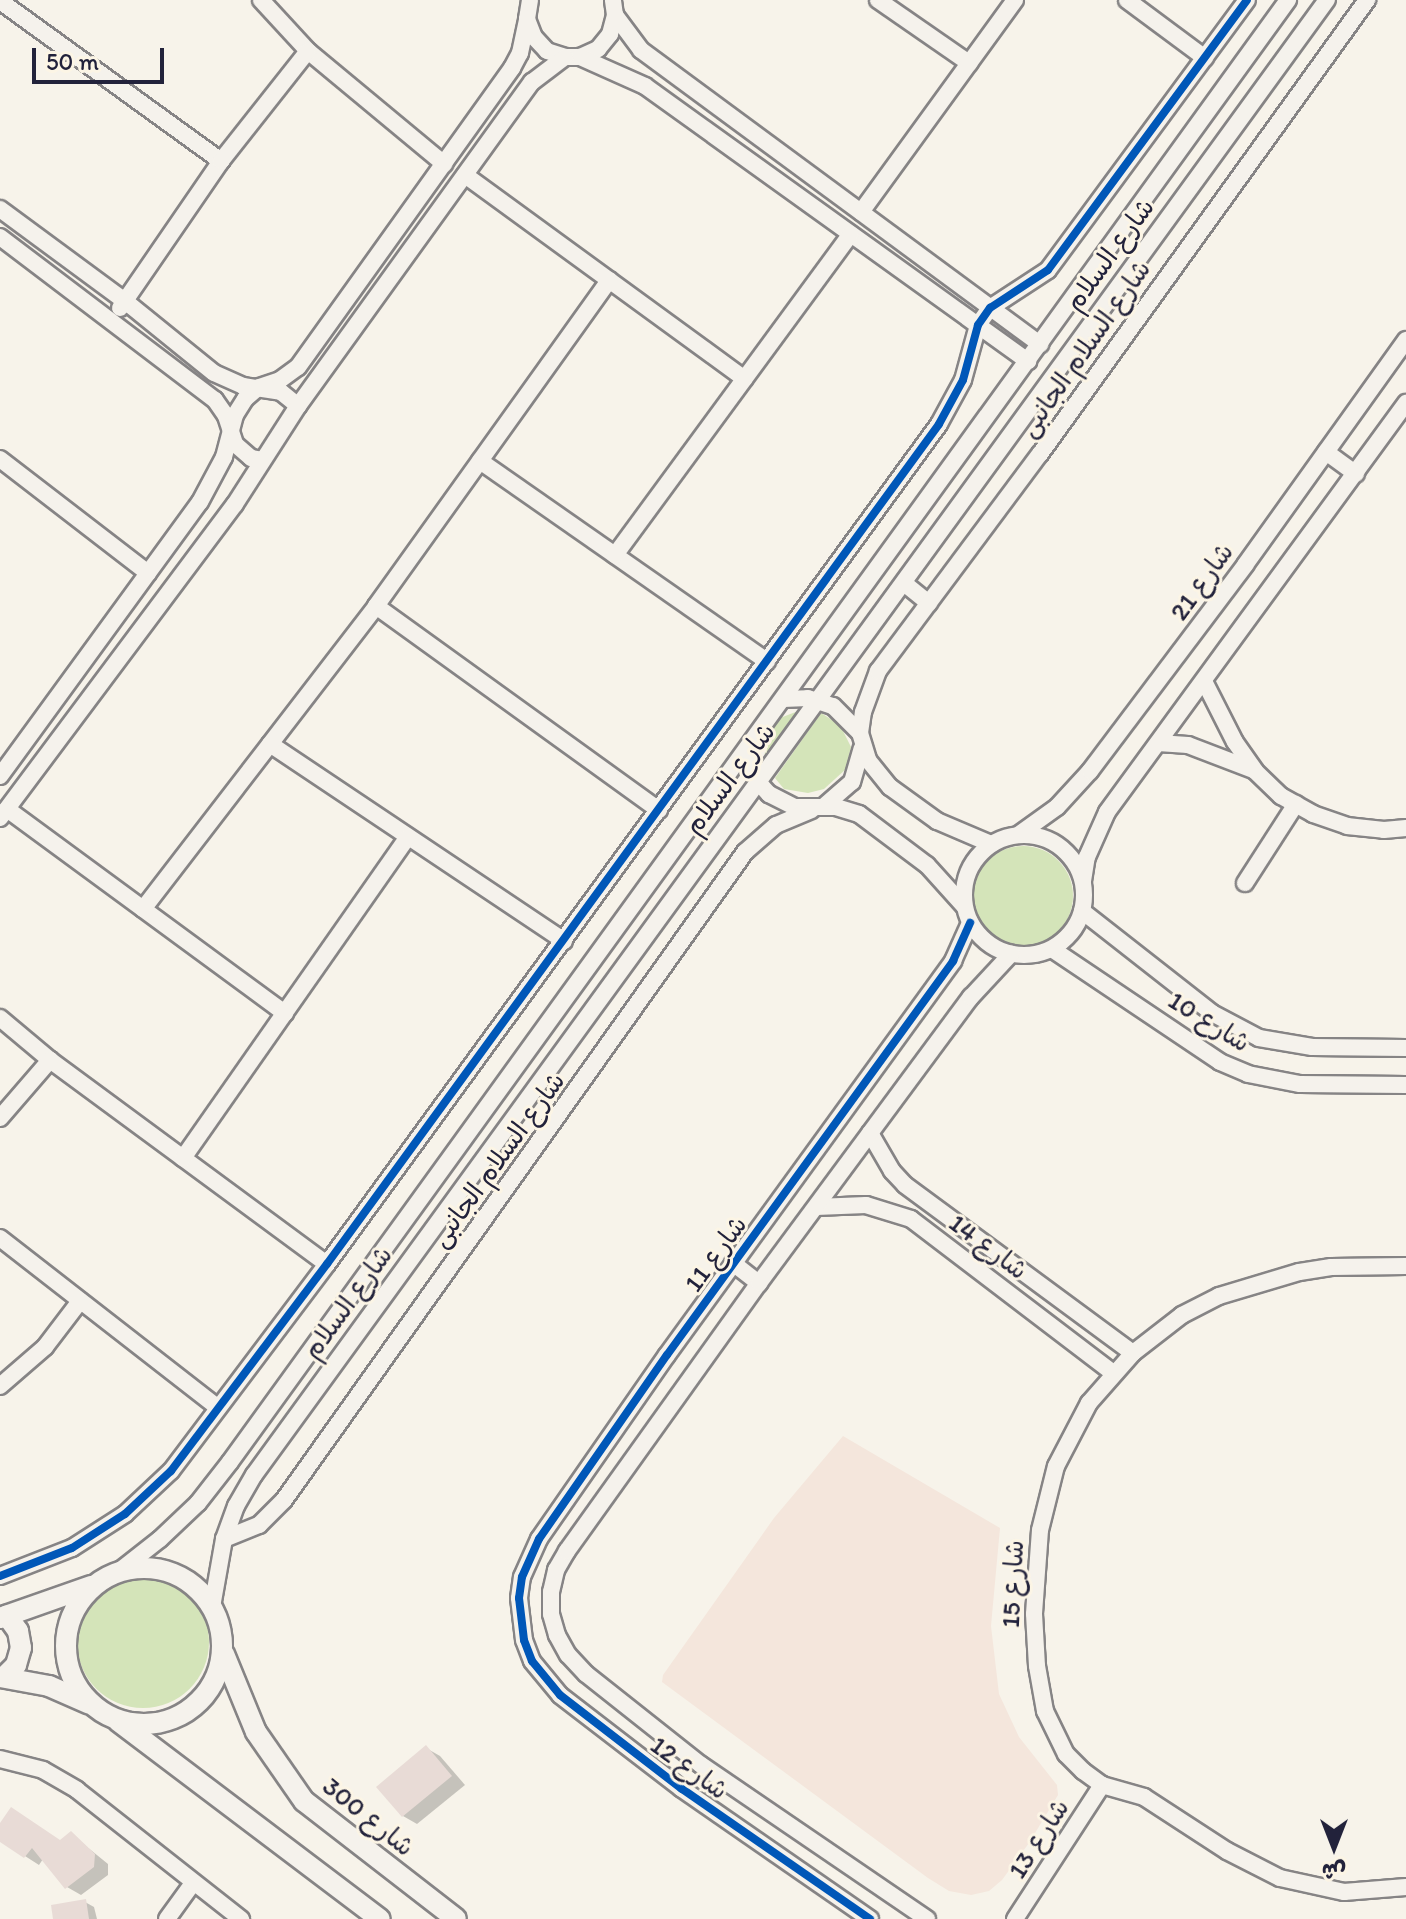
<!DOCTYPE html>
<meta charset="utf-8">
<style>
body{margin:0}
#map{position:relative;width:1406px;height:1919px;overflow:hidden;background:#f7f3ea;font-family:Itim,"Playpen Sans Arabic",sans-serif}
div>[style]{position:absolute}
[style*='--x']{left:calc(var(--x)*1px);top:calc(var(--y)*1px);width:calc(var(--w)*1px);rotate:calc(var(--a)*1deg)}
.built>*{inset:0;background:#f4e6dc}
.green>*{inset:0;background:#d4e4b9}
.round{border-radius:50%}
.shadow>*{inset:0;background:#0003}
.building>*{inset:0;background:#e8dbd6}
.roads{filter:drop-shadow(2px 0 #868485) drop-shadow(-2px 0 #868485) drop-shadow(0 2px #868485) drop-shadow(0 -2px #868485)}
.minor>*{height:16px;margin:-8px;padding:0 8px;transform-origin:8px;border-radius:8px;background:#f5f2ec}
.minor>.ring{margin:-8px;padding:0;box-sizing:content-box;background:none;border:16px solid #f5f2ec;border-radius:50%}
.tertiary>*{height:20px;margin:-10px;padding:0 10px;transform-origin:10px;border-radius:10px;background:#f5f2ec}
.tertiary>.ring{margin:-10px;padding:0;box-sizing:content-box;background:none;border:20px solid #f5f2ec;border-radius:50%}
.cycleway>*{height:8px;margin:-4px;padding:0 4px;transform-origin:4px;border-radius:4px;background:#0057b8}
span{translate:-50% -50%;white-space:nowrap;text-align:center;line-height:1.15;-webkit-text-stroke:6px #fcf5e5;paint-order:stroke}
.street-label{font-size:26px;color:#22223b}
.north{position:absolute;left:1294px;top:1807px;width:80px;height:80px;-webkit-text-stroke:6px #fcf5e5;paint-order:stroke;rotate:180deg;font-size:22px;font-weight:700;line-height:32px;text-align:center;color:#22223b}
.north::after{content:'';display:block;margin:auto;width:28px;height:36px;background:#22223b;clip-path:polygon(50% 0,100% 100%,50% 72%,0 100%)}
.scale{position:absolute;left:32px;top:48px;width:132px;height:36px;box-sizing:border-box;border:4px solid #22223b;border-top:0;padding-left:10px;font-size:24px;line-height:28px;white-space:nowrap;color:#22223b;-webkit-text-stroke:6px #fcf5e5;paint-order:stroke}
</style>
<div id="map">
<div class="built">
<i style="clip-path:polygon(843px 1436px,1000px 1528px,991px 1626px,999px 1694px,1019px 1737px,1057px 1785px,1058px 1795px,1029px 1843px,1002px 1880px,989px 1891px,971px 1895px,949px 1891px,928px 1878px,662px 1682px,663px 1675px,774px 1518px)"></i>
</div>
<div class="green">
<i style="clip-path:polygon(806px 708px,764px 766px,766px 736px,780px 718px)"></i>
<i style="clip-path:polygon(821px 713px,840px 725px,851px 747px,846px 769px,824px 789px,808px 793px,784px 789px,775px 778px)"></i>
<i class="round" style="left:973px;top:846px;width:100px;height:100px"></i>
<i class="round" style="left:77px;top:1576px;width:132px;height:132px"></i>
</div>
<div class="shadow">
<i style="clip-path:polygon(426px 1748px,440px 1756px,465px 1785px,417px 1824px,403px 1816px)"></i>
<i style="clip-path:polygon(0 1827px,61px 1842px,71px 1834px,108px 1864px,108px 1875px,81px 1895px,67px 1887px,43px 1859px,39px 1865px,0 1840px)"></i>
<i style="clip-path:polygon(85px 1902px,94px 1907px,97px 1919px,57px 1919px)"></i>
</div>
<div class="building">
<i style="clip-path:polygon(426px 1745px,452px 1776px,402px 1817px,376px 1787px)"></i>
<i style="clip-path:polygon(11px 1807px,60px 1840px,71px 1831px,95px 1854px,94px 1867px,65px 1889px,32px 1848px,24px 1858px,0 1842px,0 1823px)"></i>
<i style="clip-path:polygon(86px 1899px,89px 1919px,53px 1919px,51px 1905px)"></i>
</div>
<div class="roads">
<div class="minor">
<i style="--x:261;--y:0;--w:69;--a:47.3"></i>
<i style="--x:308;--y:51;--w:177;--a:39.7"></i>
<i style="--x:530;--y:0;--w:19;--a:99"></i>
<i style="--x:527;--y:19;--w:19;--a:69"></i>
<i style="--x:534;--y:37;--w:19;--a:47"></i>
<i style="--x:547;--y:51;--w:19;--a:18"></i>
<i style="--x:565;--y:57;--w:15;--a:0"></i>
<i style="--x:580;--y:57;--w:20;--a:-24"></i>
<i style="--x:598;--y:49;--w:19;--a:-51"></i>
<i style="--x:610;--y:34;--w:20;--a:-75"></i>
<i style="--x:615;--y:15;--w:15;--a:-98"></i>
<i style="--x:878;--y:0;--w:111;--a:34.7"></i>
<i style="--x:1127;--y:0;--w:97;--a:36.6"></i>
<i style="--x:0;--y:1;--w:273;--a:35.9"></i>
<i style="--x:615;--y:15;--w:44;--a:53.4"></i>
<i style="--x:641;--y:50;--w:496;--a:36.4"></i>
<i style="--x:580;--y:57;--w:71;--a:24"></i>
<i style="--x:645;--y:86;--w:472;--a:35.7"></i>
<i style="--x:465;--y:175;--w:346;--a:36.1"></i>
<i style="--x:0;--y:209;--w:155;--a:36.4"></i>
<i style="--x:125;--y:301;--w:114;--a:39"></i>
<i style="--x:214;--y:373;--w:32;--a:24"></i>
<i style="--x:243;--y:386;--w:38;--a:9"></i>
<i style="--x:281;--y:392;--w:22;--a:39"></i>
<i style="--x:861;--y:212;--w:262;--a:-54"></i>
<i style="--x:0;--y:237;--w:270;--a:37.2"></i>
<i style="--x:215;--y:400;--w:19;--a:55"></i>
<i style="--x:226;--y:416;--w:29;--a:72"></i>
<i style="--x:235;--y:444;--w:21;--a:41"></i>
<i style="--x:251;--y:458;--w:11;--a:10"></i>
<i style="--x:120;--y:308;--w:178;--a:-55.5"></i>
<i style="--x:221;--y:161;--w:140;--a:-51.7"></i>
<i style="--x:1326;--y:452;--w:37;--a:36"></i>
<i style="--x:0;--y:459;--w:187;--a:37.6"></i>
<i style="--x:480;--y:461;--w:350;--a:34.9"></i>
<i style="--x:615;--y:555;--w:398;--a:-53.7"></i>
<i style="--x:904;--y:583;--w:32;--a:39"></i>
<i style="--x:376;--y:606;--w:349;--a:35.8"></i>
<i style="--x:1204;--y:681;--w:68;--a:63.1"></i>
<i style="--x:1235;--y:742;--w:35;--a:55"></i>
<i style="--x:1255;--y:771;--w:36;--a:44"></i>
<i style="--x:1281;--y:796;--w:37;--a:29"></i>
<i style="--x:1313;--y:814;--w:36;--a:19"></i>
<i style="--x:1347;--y:826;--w:37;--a:6"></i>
<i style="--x:1384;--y:830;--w:22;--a:-5"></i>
<i style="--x:783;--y:699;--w:25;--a:-2"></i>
<i style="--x:808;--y:698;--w:26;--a:18"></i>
<i style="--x:833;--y:706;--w:38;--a:45"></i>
<i style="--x:860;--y:733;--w:28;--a:73"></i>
<i style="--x:868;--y:760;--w:35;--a:51"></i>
<i style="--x:890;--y:787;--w:58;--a:35.9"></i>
<i style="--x:937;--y:821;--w:59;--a:23.1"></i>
<i style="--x:860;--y:733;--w:21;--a:-82"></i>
<i style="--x:863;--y:712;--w:44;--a:-69.9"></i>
<i style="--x:878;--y:671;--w:271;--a:-53.3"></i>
<i style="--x:1040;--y:454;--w:560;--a:-54.24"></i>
<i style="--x:1158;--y:743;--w:30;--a:4"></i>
<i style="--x:1188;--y:745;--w:70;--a:21"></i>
<i style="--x:270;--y:744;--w:354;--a:33.8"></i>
<i style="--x:747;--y:749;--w:36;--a:71"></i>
<i style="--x:759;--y:783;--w:15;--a:48"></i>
<i style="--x:769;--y:794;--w:29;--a:27"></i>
<i style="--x:795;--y:807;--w:41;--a:0"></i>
<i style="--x:836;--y:807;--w:24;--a:17"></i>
<i style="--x:859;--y:814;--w:85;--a:36.9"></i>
<i style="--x:927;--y:865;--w:55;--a:47.9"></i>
<i style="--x:0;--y:776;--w:339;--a:-53.9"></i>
<i style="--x:200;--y:502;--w:51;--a:-61.9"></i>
<i style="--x:224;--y:457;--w:43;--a:-75.3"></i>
<i style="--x:235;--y:415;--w:19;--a:-58"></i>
<i style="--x:245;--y:399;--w:18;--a:-41"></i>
<i style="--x:259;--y:387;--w:22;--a:-18"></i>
<i style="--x:280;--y:380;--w:22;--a:-36"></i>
<i style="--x:298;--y:367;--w:368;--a:-54.4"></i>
<i style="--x:512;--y:68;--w:17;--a:-62"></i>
<i style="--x:520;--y:53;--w:35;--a:-78"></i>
<i style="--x:823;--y:807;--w:38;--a:-41"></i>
<i style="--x:852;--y:782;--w:35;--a:-74"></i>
<i style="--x:7;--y:809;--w:345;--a:36.3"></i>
<i style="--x:0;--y:818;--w:392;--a:-53.2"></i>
<i style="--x:235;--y:504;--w:117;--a:-57.3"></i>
<i style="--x:298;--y:406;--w:400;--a:-54.2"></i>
<i style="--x:532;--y:82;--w:41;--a:-37.1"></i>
<i class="ring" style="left:964px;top:835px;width:104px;height:104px"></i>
<i style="--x:1018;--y:835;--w:48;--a:-35.7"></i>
<i style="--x:1057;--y:807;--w:49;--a:-47.5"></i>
<i style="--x:1090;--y:771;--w:258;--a:-53"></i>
<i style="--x:1245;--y:565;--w:277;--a:-54.4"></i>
<i style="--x:1083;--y:881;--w:24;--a:-81"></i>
<i style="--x:1087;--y:857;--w:49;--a:-66"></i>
<i style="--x:1107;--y:812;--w:507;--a:-53.83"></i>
<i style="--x:1245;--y:883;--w:94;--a:-57.2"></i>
<i style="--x:143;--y:909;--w:382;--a:-52.4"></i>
<i style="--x:376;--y:606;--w:401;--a:-54.4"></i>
<i style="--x:1082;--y:911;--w:165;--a:38.1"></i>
<i style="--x:1212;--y:1013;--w:53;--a:28"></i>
<i style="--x:1259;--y:1038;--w:54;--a:9.6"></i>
<i style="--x:1312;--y:1047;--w:94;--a:0.6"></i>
<i style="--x:1052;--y:949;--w:202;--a:33.9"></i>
<i style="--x:1220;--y:1062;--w:30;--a:23"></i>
<i style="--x:1248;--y:1074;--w:53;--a:10.9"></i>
<i style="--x:1300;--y:1084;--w:106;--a:0.5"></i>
<i style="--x:0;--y:1018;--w:65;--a:40"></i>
<i style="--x:50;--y:1060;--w:344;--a:36.4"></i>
<i style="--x:0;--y:1118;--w:77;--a:-49.2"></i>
<i style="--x:870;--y:1133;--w:44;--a:59.9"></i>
<i style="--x:892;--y:1171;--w:19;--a:47"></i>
<i style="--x:905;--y:1185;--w:283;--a:36.4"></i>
<i style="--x:183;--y:1158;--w:392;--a:-55"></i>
<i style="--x:816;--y:1207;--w:50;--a:-2.3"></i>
<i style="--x:866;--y:1205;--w:47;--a:17.3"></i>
<i style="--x:911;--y:1219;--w:254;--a:37.3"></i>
<i style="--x:0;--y:1238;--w:276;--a:37.9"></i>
<i style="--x:733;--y:1263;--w:33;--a:38"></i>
<i style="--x:1406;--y:1266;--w:75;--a:179.2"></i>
<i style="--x:1331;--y:1267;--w:32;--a:171"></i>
<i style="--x:1299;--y:1272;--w:84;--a:163.3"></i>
<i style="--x:1219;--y:1296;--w:42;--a:152.8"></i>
<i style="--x:1182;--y:1315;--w:62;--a:142.2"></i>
<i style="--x:1133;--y:1353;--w:67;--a:131.3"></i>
<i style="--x:1089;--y:1403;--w:71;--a:117.6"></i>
<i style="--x:1056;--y:1466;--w:66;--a:104"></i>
<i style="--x:1040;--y:1530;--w:84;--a:94.1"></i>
<i style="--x:1034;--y:1614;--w:52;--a:86.7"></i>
<i style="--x:1037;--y:1666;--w:46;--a:79.9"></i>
<i style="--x:1045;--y:1711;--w:48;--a:64"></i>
<i style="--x:1066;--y:1754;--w:24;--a:45"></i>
<i style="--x:1083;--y:1771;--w:24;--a:36"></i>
<i style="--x:1102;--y:1785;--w:44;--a:15.9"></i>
<i style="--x:1144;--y:1797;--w:99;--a:33"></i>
<i style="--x:1227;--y:1851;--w:59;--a:27"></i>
<i style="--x:1280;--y:1878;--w:66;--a:12.3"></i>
<i style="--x:1344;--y:1892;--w:62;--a:-4.6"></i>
<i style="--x:0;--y:1386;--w:60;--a:-40.9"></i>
<i style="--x:45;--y:1347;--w:58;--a:-52.7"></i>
<i style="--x:224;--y:1539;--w:38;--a:-22"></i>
<i style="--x:259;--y:1525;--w:35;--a:-45"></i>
<i style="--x:284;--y:1500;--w:795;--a:-54.57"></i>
<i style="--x:745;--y:852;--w:41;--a:-41.1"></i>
<i style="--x:776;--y:825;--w:39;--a:-23"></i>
<i style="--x:118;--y:1572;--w:53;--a:-38.2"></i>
<i style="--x:160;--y:1539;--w:52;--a:-43.5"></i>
<i style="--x:198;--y:1503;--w:52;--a:-52"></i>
<i style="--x:230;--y:1462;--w:1805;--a:-54.11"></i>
<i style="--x:0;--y:1576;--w:77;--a:-21.3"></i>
<i style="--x:72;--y:1548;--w:63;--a:-32.7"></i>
<i style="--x:125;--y:1514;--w:63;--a:-43.1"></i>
<i style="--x:171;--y:1471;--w:259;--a:-53"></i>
<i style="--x:327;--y:1264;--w:1039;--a:-53.92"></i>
<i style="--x:939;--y:424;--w:50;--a:-61.4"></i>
<i style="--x:963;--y:380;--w:57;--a:-74.7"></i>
<i style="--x:978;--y:325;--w:21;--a:-55"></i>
<i style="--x:990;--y:308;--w:69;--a:-33.2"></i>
<i style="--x:1048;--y:270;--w:335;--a:-53.6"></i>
<i style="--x:212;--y:1607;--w:69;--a:-80"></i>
<i style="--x:224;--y:1539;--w:35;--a:-70"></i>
<i style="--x:236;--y:1506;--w:36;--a:-60"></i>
<i style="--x:254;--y:1475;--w:1824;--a:-53.97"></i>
<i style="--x:0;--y:1759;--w:44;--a:14.3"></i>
<i style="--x:43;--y:1770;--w:39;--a:30"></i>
<i style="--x:77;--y:1790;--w:209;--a:38.2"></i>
<i style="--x:167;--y:1919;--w:44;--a:-54.2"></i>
<i style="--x:870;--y:1919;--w:229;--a:-145.3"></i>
<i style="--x:682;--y:1789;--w:154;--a:-142.4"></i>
<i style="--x:560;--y:1695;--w:44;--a:-129.5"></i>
<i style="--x:532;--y:1661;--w:22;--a:-111"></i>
<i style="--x:524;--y:1640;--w:42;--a:-96.8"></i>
<i style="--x:519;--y:1598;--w:21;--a:-82"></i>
<i style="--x:522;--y:1577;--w:42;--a:-65.9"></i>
<i style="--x:539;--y:1539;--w:224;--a:-55.2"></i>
<i style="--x:667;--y:1355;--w:487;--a:-54"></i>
<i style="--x:953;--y:961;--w:42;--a:-65.9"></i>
<i style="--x:927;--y:1919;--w:273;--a:-145.7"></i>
<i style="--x:701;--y:1765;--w:147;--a:-141.6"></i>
<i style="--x:586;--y:1674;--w:26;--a:-133"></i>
<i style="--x:568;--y:1655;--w:23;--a:-119"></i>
<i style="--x:557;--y:1635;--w:22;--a:-106"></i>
<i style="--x:551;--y:1614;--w:22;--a:-90"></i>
<i style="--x:551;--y:1592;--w:23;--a:-77"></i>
<i style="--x:556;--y:1570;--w:22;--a:-60"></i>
<i style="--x:567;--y:1551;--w:330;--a:-54.4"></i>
<i style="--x:759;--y:1283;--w:356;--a:-53.5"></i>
<i style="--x:971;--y:997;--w:59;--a:-47.1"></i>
<i style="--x:1015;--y:1919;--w:160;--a:-57"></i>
</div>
<div class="tertiary">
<i class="ring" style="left:66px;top:1568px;width:136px;height:136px"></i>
<i style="--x:0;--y:1618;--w:96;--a:-19.4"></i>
<i style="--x:224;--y:1654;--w:84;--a:67.7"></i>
<i style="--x:256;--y:1732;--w:84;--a:55.2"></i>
<i style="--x:304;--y:1801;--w:192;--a:37.8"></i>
<i style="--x:0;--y:1677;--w:50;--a:10.4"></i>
<i style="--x:49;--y:1686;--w:43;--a:23.6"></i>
<i style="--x:4;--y:1677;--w:17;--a:-45"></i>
<i style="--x:16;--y:1665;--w:18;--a:-74"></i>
<i style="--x:21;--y:1648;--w:17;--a:-100"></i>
<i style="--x:18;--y:1631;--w:19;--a:-126"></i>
<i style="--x:118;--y:1721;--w:328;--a:37.1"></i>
</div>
</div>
<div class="cycleway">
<i style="--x:0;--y:1576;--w:77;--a:-21.3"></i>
<i style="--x:72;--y:1548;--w:63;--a:-32.7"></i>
<i style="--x:125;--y:1514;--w:63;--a:-43.1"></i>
<i style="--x:171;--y:1471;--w:259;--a:-53"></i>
<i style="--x:327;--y:1264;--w:1039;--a:-53.92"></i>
<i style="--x:939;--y:424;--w:50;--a:-61.4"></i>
<i style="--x:963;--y:380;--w:57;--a:-74.7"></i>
<i style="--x:978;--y:325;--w:21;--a:-55"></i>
<i style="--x:990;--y:308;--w:69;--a:-33.2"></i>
<i style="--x:1048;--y:270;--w:335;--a:-53.6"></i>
<i style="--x:870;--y:1919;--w:229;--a:-145.3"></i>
<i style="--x:682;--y:1789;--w:154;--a:-142.4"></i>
<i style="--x:560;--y:1695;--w:44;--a:-129.5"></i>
<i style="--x:532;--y:1661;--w:22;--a:-111"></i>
<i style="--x:524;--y:1640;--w:42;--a:-96.8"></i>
<i style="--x:519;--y:1598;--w:21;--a:-82"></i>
<i style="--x:522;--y:1577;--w:42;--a:-65.9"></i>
<i style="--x:539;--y:1539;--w:224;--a:-55.2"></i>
<i style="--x:667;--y:1355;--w:487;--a:-54"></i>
<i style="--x:953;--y:961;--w:42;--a:-65.9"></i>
</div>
<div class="street-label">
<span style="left:1110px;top:255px;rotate:-54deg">شارع السلام</span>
<span style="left:1085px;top:349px;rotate:-55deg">شارع السلام الجانبى</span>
<span style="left:1202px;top:582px;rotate:-54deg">شارع 21</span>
<span style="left:730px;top:779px;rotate:-53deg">شارع السلام</span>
<span style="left:1209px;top:1022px;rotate:32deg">شارع 10</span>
<span style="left:498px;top:1160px;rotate:-54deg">شارع السلام الجانبى</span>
<span style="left:988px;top:1247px;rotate:37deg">شارع 14</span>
<span style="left:716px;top:1254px;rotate:-54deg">شارع 11</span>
<span style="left:348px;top:1303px;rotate:-54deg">شارع السلام</span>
<span style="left:1013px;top:1584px;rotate:-87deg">شارع 15</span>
<span style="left:689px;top:1768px;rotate:36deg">شارع 12</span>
<span style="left:368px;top:1817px;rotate:39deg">شارع 300</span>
<span style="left:1039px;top:1839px;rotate:-57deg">شارع 13</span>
</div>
<div class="north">ش</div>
<div class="scale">50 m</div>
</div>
